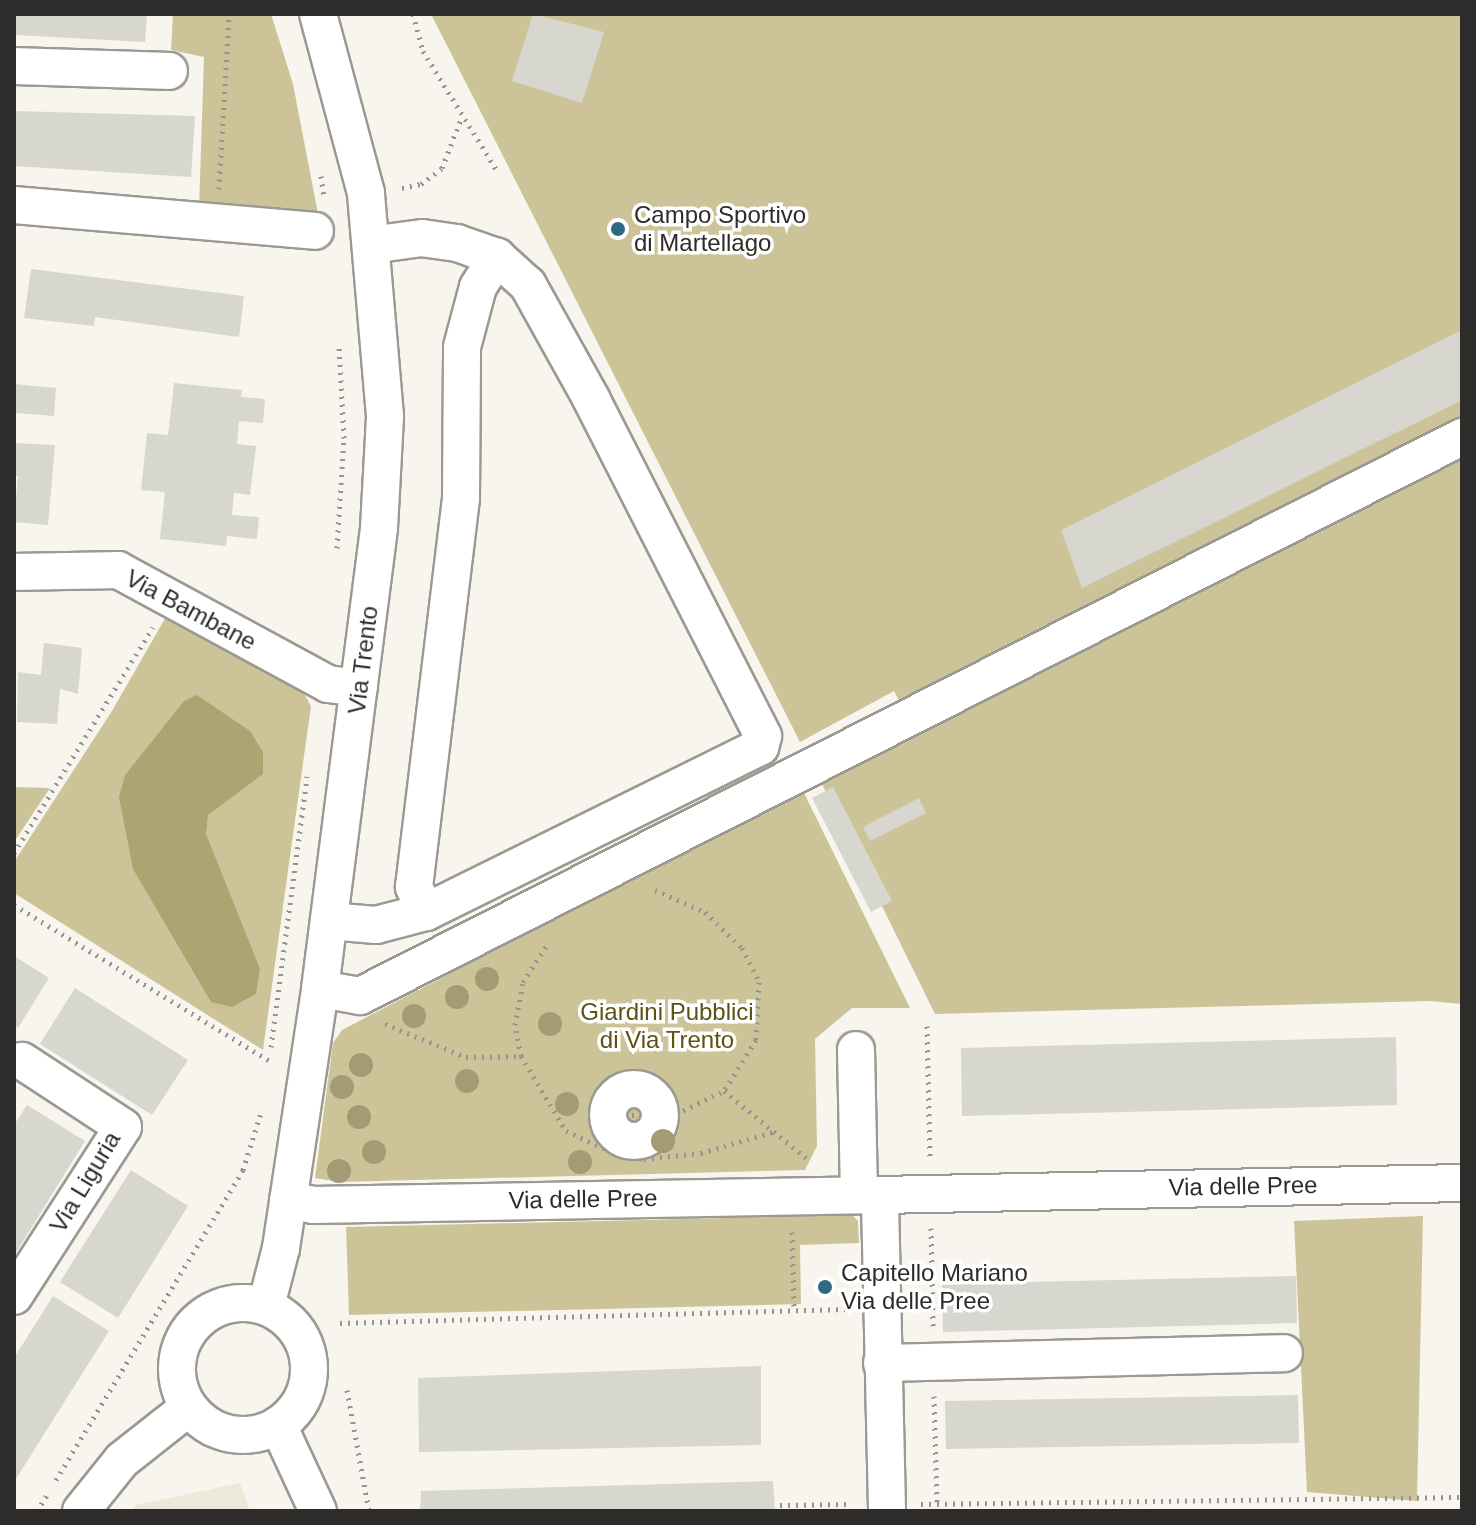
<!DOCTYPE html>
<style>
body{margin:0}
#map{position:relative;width:1476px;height:1525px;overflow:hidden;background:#f7f5ee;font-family:Arial,sans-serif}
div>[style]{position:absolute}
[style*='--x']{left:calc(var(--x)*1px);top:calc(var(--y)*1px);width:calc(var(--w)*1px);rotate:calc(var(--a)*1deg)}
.built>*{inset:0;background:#ebe9da}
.green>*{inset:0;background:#ccc498}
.water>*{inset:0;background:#aea471}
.building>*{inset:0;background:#d7d6cf}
.path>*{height:5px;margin-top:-2.5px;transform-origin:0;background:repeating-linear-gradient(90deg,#95948f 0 2px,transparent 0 8px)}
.roads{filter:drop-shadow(2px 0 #9a9992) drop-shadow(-2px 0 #9a9992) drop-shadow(0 2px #9a9992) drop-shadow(0 -2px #9a9992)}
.minor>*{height:36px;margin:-18px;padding:0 18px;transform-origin:18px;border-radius:18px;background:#fff}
.minor>.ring{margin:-18px;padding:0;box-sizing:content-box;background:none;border:36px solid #fff;border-radius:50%}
.trees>*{width:24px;height:24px;margin:-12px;border-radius:50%;background:#a29b76}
.dots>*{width:22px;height:22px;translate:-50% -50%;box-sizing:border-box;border:4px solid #fff;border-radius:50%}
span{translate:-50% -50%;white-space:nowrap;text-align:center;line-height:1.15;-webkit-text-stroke:7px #fff;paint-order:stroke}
.poi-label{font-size:24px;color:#2d2c2a}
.left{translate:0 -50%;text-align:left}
.street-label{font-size:24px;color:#2d2c2a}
.park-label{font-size:24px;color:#5d5214}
.frame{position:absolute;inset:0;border:16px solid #2d2c2a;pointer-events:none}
</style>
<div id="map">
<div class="built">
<i style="clip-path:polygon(240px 1483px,250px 1511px,132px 1511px,136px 1505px)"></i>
</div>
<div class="green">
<i style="clip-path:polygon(173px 14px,271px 14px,293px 84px,319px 219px,199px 210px,204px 57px,171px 50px)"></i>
<i style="clip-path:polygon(431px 14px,1462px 14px,1462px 1004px,1429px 1001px,935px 1014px,822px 784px,916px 733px,894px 691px,800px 742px)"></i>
<i style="clip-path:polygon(167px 615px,298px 683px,311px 706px,263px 1050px,14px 893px,14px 862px,112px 711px)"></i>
<i style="clip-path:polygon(14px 787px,50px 788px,14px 842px)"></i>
<i style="clip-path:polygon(802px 789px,910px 1008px,852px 1008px,815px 1039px,817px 1146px,805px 1170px,339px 1182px,315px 1178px,333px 1043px,342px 1030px)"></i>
<i style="clip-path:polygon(852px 1215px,858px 1221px,859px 1243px,800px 1245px,801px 1304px,349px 1315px,346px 1227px)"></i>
<i style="clip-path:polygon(1423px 1216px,1417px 1501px,1307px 1492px,1294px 1221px)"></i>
</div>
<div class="water">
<i style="clip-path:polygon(197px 695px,250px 731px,263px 752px,263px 774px,208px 815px,206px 834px,260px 969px,256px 994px,232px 1007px,211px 1002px,133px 869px,119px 797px,125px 775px,184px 701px)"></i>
</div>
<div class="building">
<i style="clip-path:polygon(14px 14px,147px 14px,145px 42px,14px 35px)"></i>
<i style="clip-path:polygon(533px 14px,604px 32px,582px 103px,512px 81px)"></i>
<i style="clip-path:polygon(14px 111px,195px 116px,191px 177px,14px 166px)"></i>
<i style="clip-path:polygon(31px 269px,244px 296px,239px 337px,95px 317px,94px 326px,24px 318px)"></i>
<i style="clip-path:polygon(1460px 331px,1462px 400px,1082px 588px,1061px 530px)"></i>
<i style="clip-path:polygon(174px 383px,242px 390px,241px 397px,265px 399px,263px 423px,239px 421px,237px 444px,256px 446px,250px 495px,234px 493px,232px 515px,259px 517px,257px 539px,227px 536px,226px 546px,160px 539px,165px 492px,141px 490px,147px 433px,168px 435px)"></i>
<i style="clip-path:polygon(14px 384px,56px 388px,54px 416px,15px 413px)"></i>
<i style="clip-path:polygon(14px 443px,55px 445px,48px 525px,14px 522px,18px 476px,14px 475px)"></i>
<i style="clip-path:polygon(44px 643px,82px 648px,78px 694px,60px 689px,57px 724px,17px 722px,18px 672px,41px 675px)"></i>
<i style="clip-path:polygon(833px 787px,892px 901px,871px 912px,812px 798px)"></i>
<i style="clip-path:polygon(919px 798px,926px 813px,870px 841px,863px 827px)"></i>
<i style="clip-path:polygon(14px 956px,49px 978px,18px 1028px,14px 1026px)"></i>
<i style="clip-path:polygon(75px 988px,188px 1060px,152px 1115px,40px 1044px)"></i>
<i style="clip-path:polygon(1396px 1037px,1397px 1105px,962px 1116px,961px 1048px)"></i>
<i style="clip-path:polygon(27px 1105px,85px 1141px,14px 1256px,14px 1125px)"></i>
<i style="clip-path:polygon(131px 1170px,188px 1206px,118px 1318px,60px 1282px)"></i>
<i style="clip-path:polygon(1296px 1276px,1297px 1323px,943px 1332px,942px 1284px)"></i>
<i style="clip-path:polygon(818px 1279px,831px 1279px,832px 1294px,819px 1295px)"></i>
<i style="clip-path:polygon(53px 1296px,109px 1331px,14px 1482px,14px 1358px)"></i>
<i style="clip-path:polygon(761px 1366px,761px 1445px,419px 1452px,418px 1378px)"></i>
<i style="clip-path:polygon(1298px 1395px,1299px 1443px,946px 1449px,945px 1401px)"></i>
<i style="clip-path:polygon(773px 1481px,775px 1511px,420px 1511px,421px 1491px)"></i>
</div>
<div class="path">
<i style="--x:413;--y:14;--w:38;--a:75"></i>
<i style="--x:423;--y:51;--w:139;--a:58.3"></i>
<i style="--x:321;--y:176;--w:21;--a:82"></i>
<i style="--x:402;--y:188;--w:19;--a:-12"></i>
<i style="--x:421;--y:184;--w:26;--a:-37"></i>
<i style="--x:442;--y:168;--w:53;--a:-68.8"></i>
<i style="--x:219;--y:189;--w:175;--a:-86.7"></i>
<i style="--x:337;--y:548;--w:110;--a:-86.4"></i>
<i style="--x:344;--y:438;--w:91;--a:-93.1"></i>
<i style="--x:14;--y:853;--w:265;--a:-58.4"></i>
<i style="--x:655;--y:890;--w:55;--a:23.7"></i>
<i style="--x:705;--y:912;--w:52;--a:44.2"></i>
<i style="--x:742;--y:948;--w:38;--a:63"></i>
<i style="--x:759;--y:982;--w:58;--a:93"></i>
<i style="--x:756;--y:1040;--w:60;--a:122.1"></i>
<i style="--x:14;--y:905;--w:300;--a:31.4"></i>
<i style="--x:385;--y:1024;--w:87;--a:22.2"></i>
<i style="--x:466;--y:1057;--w:55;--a:-1"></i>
<i style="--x:521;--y:1056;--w:87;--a:59"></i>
<i style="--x:566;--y:1131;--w:56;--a:24.3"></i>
<i style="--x:617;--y:1154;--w:27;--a:10"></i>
<i style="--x:644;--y:1159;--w:57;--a:-6"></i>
<i style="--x:701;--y:1153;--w:78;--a:-16.3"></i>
<i style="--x:927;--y:1026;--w:135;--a:88.7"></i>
<i style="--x:271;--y:1047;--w:273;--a:-82.4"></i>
<i style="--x:521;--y:1056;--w:32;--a:-101"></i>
<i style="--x:515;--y:1025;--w:44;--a:-79.5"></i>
<i style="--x:523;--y:982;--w:46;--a:-57.3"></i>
<i style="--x:632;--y:1115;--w:44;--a:-1.3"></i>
<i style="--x:676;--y:1114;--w:53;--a:-25.6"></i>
<i style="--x:724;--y:1091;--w:112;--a:39.2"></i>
<i style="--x:931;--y:1228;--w:98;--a:88.8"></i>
<i style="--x:792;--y:1232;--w:78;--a:88.5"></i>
<i style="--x:340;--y:1323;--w:507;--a:-1.58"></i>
<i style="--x:347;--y:1390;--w:123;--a:79.7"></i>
<i style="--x:934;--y:1396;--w:107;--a:88.4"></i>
<i style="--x:56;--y:1480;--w:362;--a:-58.9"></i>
<i style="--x:243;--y:1170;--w:64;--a:-72.7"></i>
<i style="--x:921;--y:1504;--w:541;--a:-0.74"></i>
<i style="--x:780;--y:1505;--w:71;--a:-0.8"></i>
<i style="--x:37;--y:1511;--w:19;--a:-58"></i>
</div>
<div class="roads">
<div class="minor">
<i style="--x:14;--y:66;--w:155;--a:1.8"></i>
<i style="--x:14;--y:205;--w:302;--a:4.9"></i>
<i style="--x:14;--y:572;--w:104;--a:-1.1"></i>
<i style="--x:118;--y:570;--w:239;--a:28.5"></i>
<i style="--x:328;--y:684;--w:31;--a:7"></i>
<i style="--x:426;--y:912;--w:28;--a:-116"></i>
<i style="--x:414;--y:887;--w:392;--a:-83.1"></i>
<i style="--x:461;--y:498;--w:151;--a:-89.6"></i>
<i style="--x:462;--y:347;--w:62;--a:-75.1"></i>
<i style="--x:478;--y:287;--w:36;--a:-58"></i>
<i style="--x:329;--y:921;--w:47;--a:4.9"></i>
<i style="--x:376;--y:925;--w:52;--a:-14.6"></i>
<i style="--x:426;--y:912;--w:373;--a:-26.3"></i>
<i style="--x:760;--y:747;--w:11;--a:-75"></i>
<i style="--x:763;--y:736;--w:377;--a:-117"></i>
<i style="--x:592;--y:400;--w:132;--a:-119.1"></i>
<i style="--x:528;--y:285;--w:42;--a:-137.9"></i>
<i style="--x:497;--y:257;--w:42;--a:-160.7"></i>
<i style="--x:457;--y:243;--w:35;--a:-172"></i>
<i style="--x:422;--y:238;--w:51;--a:172.2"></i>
<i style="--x:320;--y:989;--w:41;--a:9.9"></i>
<i style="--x:360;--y:996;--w:1236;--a:-26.9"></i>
<i style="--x:856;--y:1050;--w:145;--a:88.8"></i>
<i class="ring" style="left:608px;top:1089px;width:16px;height:16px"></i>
<i style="--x:288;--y:1200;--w:25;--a:11"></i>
<i style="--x:313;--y:1205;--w:567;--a:-1.01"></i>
<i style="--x:14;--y:1296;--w:201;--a:-57.2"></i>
<i style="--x:123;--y:1127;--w:121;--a:-146.8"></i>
<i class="ring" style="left:177px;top:1303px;width:96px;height:96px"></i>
<i style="--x:266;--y:1306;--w:60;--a:-75.5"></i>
<i style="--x:281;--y:1248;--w:262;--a:-81.4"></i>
<i style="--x:320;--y:989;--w:465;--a:-82.7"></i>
<i style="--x:379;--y:528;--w:112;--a:-86.9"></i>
<i style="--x:385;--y:416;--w:224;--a:-94.9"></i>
<i style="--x:366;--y:193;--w:185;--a:-105"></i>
<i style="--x:882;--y:1363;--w:402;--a:-1.4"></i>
<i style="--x:278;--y:1425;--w:95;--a:65.1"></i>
<i style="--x:887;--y:1509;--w:314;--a:-91.3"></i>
<i style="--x:880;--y:1195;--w:582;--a:-1.18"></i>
<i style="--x:81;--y:1511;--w:65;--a:-51.2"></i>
<i style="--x:122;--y:1460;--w:85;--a:-38.3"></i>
</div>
</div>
<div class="trees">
<i style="left:487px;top:979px"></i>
<i style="left:457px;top:997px"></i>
<i style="left:414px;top:1016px"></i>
<i style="left:550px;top:1024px"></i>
<i style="left:361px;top:1065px"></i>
<i style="left:467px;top:1081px"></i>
<i style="left:342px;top:1087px"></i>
<i style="left:567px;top:1104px"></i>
<i style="left:359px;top:1117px"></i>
<i style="left:663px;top:1141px"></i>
<i style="left:374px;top:1152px"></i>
<i style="left:580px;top:1162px"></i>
<i style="left:339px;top:1171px"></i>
</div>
<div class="dots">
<i style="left:618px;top:229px;background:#306882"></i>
<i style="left:825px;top:1287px;background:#306882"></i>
</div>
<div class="poi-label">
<span class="left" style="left:634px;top:229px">Campo Sportivo<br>di Martellago</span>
<span class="left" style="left:841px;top:1287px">Capitello Mariano<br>Via delle Pree</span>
</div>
<div class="street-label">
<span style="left:191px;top:610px;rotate:28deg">Via Bambane</span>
<span style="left:363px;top:660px;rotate:-83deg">Via Trento</span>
<span style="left:85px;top:1182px;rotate:-59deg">Via Liguria</span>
<span style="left:1243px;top:1186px;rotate:-1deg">Via delle Pree</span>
<span style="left:583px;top:1199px;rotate:-1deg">Via delle Pree</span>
</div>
<div class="park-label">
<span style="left:667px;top:1026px">Giardini Pubblici<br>di Via Trento</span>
</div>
<div class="frame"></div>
</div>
